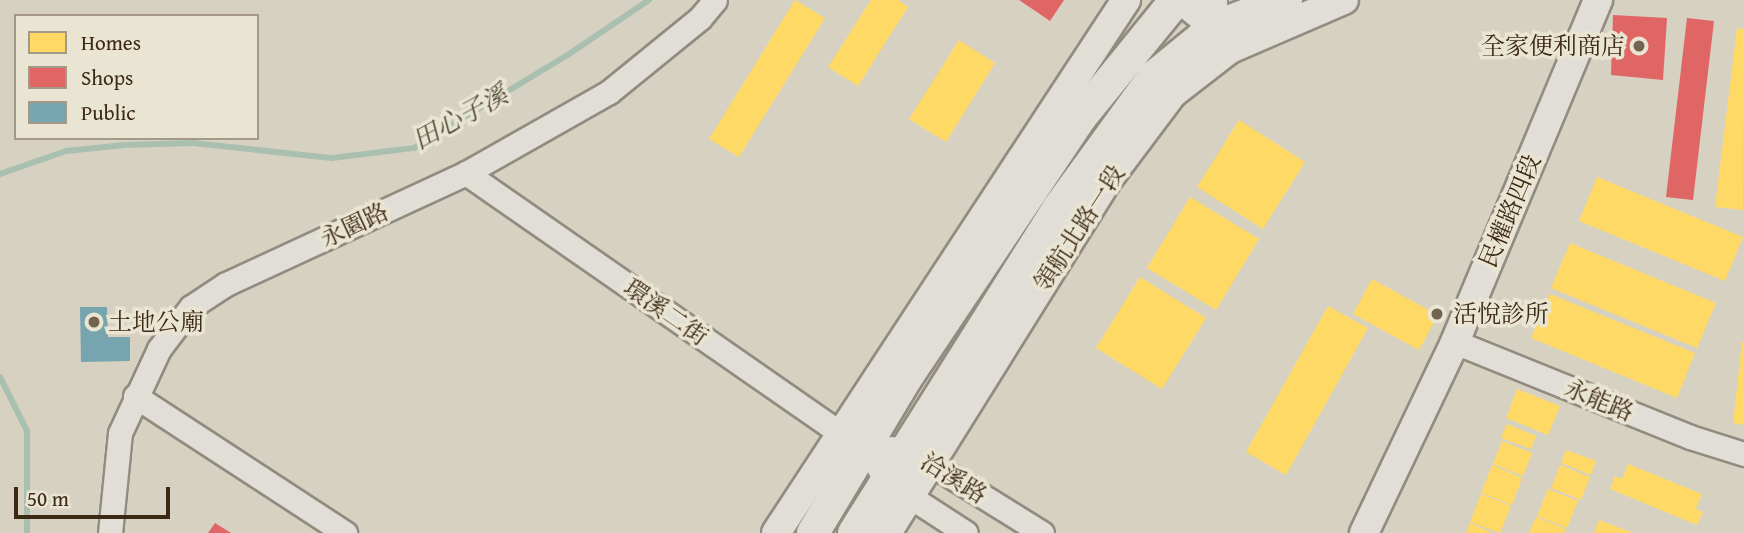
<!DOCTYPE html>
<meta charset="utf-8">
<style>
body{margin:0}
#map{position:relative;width:1744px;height:533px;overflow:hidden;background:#d7d1c1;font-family:"Gentium Book Plus","Noto Serif TC",serif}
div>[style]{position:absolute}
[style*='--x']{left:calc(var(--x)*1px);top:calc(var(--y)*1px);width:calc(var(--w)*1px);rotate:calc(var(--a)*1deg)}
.homes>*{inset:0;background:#ffd966}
.shops>*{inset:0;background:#e06666}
.public>*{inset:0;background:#76a5af}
.stream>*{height:6px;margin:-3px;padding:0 3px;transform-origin:3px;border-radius:3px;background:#a9c0b0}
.roads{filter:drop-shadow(2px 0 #918b80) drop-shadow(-2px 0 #918b80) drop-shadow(0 2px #918b80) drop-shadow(0 -2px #918b80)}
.minor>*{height:23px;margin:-11.5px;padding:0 11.5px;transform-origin:11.5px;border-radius:11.5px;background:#e0ded6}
.tertiary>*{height:28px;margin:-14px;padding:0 14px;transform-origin:14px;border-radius:14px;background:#e0ded6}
.secondary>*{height:32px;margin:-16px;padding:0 16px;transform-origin:16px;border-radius:16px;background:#e0ded6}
.dots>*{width:19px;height:19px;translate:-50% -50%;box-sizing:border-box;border:4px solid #eae4d2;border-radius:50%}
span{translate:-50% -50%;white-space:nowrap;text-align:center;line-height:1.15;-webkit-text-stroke:7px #eae4d2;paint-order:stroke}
.poi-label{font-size:24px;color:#3b2914}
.right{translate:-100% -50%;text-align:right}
.left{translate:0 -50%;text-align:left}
.street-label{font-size:24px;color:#3b2914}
.water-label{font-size:26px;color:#524d39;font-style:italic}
.legend{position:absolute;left:14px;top:14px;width:245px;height:126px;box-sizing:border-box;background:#eae4d2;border:2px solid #a49986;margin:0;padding:9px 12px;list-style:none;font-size:21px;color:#3b2914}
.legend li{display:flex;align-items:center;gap:14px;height:35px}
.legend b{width:35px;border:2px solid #a49986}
.scale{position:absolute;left:14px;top:487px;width:156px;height:32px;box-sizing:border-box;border:4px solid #3b2914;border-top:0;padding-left:9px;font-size:21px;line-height:24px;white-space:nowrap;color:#3b2914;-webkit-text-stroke:5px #eae4d2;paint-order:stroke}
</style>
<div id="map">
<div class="homes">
<i style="clip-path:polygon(795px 0,825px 18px,739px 157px,709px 139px)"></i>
<i style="clip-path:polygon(871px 0,898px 0,908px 7px,858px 86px,828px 67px)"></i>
<i style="clip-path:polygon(1737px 28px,1744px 29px,1743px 210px,1715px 207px)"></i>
<i style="clip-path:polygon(959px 40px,995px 63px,946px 142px,909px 119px)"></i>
<i style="clip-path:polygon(1239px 120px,1305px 162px,1263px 229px,1197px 187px)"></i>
<i style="clip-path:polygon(1597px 177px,1743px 237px,1725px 281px,1579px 221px)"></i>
<i style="clip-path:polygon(1190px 197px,1259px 239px,1216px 310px,1147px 268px)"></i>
<i style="clip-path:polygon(1570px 243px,1716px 303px,1697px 348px,1551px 288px)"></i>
<i style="clip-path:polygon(1140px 277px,1206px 318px,1162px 389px,1096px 348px)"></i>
<i style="clip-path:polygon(1372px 279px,1438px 315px,1419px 350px,1353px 314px)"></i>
<i style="clip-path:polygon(1550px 294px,1695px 353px,1677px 398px,1531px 338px)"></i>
<i style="clip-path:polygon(1328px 306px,1368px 328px,1286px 475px,1246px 452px)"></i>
<i style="clip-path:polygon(1742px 342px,1744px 342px,1744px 425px,1733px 423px)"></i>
<i style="clip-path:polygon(1517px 389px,1560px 406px,1548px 435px,1506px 418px)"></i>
<i style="clip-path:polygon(1507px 424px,1536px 436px,1531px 449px,1501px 438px)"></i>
<i style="clip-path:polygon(1502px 441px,1532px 453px,1523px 476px,1493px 464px)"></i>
<i style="clip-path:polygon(1566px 450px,1596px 461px,1591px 475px,1561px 463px)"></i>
<i style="clip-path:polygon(1628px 464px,1702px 494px,1696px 509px,1703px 512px,1697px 525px,1610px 489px,1615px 476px,1622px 479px)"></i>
<i style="clip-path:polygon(1492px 465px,1522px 478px,1512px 505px,1481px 493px)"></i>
<i style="clip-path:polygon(1560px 465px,1590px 477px,1581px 500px,1551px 488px)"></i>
<i style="clip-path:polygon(1548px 489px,1578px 501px,1567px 528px,1537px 516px)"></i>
<i style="clip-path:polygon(1481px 494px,1511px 506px,1500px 533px,1470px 522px)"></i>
<i style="clip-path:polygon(1536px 517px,1566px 529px,1564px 533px,1529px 533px)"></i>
<i style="clip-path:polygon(1599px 520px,1633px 533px,1594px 533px)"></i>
<i style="clip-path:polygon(1470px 523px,1493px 533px,1466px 533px)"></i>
</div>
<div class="shops">
<i style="clip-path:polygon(1019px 0,1064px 0,1050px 21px)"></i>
<i style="clip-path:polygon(1613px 15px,1667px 18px,1663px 80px,1611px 75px)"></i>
<i style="clip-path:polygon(1687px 18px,1714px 21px,1693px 200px,1666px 197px)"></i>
<i style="clip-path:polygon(215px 523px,231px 533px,208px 533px)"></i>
</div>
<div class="public">
<i style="clip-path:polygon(80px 307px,107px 307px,108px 337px,130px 337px,130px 361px,81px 362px)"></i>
</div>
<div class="stream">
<i style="--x:0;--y:174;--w:70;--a:-19.2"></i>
<i style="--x:66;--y:151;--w:59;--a:-5.8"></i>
<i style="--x:125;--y:145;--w:68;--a:-1.7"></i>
<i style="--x:193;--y:143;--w:140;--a:6.2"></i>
<i style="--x:332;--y:158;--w:83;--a:-7"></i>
<i style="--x:414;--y:148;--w:178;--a:-31.2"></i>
<i style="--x:566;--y:56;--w:100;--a:-34"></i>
<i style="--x:0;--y:377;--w:60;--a:63.4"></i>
<i style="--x:27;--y:431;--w:102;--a:90"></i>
</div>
<div class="roads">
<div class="minor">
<i style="--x:1215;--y:27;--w:27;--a:-90"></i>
<i style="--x:466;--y:173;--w:453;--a:34.8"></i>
<i style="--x:838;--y:432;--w:33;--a:27"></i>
<i style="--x:867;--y:447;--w:40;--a:2.9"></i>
<i style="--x:907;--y:449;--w:159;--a:31.9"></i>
<i style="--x:1455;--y:342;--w:253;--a:22"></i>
<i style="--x:1690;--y:437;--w:57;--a:17.5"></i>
<i style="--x:135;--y:396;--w:251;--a:33.1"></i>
<i style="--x:867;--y:447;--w:39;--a:61"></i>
<i style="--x:886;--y:481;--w:95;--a:33"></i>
<i style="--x:110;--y:533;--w:100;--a:-84.3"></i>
<i style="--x:120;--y:433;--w:93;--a:-65.1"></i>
<i style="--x:159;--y:349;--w:53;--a:-52.7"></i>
<i style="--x:191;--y:307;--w:42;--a:-33.3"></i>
<i style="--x:226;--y:284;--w:264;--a:-24.8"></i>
<i style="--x:466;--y:173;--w:164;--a:-29.5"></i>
<i style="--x:609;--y:92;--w:117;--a:-39.1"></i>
<i style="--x:700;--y:18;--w:23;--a:-50"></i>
</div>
<div class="tertiary">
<i style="--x:1181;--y:0;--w:43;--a:38.5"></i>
<i style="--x:1215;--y:27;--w:20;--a:57"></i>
<i style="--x:776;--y:533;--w:638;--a:-56.71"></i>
<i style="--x:887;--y:533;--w:414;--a:-58"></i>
<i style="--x:1106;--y:182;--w:110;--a:-53.1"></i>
<i style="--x:1172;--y:94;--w:73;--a:-37.8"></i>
<i style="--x:1230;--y:49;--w:124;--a:-23.3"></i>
<i style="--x:1364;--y:533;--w:212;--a:-64.5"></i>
<i style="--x:1455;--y:342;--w:371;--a:-67.3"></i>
</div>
<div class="secondary">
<i style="--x:813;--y:533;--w:181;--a:-59"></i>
<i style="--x:906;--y:378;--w:313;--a:-56.2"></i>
<i style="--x:1080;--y:118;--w:152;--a:-50.9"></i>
<i style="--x:854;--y:533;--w:383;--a:-57.8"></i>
<i style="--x:1058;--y:209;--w:163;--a:-54"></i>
<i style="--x:1154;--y:77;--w:79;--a:-39.3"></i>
<i style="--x:1215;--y:27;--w:76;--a:-20.8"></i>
</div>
</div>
<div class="dots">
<i style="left:1639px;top:46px;background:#726451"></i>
<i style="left:1437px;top:314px;background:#726451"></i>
<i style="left:94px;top:322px;background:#726451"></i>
</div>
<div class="poi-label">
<span class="right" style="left:1625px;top:46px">全家便利商店</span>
<span class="left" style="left:1453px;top:314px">活悅診所</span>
<span class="left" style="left:108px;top:322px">土地公廟</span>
</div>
<div class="street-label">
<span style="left:1510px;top:211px;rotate:-67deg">民權路四段</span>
<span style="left:354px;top:225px;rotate:-25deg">永園路</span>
<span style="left:1079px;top:228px;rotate:-57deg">領航北路一段</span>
<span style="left:666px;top:312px;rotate:35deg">環溪二街</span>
<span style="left:1599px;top:400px;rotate:22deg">永能路</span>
<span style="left:954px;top:478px;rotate:32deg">洽溪路</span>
</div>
<div class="water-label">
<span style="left:460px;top:117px;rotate:-29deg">田心子溪</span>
</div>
<ul class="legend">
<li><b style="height:19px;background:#ffd966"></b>Homes</li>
<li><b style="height:19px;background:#e06666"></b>Shops</li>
<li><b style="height:19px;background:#76a5af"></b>Public</li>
</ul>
<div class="scale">50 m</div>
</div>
